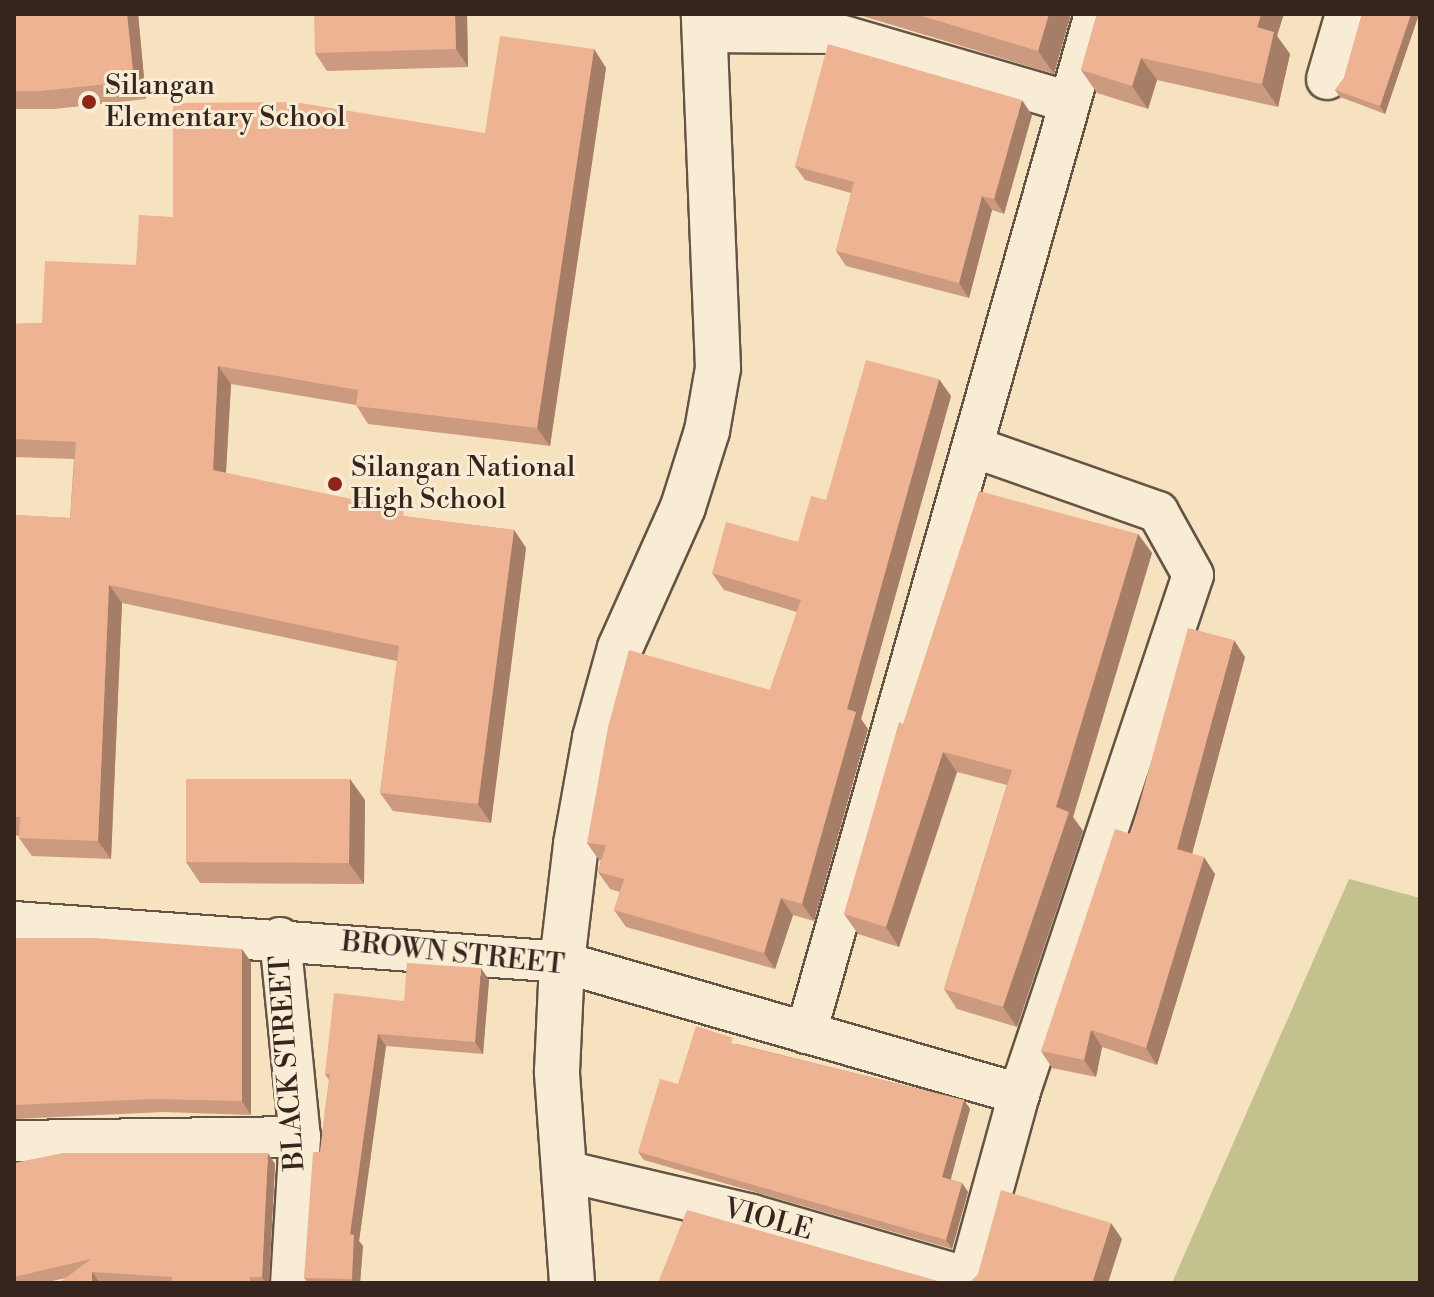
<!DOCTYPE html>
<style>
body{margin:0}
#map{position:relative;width:1434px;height:1297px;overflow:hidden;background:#f6e2bf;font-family:"Libre Bodoni",serif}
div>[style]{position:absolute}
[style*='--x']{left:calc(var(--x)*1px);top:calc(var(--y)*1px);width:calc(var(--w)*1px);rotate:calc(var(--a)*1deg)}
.green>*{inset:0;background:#c3c18d}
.roads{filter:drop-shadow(2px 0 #655446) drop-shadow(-2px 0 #655446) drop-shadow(0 2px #655446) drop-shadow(0 -2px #655446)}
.street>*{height:40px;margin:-20px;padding:0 20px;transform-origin:20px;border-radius:20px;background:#f9ecd5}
.secondary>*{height:44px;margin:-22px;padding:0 22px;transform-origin:22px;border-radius:22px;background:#f9ecd5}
.wall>*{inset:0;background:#cc9a7e}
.shaded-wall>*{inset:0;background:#a67d67}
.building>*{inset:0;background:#edb393}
.dots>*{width:22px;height:22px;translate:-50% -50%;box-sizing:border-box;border:4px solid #f9ecd5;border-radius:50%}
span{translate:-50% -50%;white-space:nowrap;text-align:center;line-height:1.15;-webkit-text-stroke:6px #f9ecd5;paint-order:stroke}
.poi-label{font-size:28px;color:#35251e}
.left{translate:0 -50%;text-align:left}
.street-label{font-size:28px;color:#35251e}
.frame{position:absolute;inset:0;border:16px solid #35251e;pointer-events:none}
</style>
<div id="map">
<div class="green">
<i style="clip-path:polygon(1349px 879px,1420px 898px,1420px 1283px,1172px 1283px)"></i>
</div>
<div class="roads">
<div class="street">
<i style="--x:705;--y:32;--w:128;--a:0.4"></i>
<i style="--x:833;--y:33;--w:246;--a:16.3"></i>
<i style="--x:1327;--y:79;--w:68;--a:-73.7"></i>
<i style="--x:14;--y:922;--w:549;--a:4.17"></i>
<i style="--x:562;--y:962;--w:476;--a:16.1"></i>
<i style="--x:280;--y:938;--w:200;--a:84.3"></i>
<i style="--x:300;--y:1137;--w:146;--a:93.5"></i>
<i style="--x:806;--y:1033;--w:1059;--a:-74.17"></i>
<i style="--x:14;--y:1141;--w:286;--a:-0.8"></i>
<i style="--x:565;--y:1171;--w:192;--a:13.2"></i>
<i style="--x:752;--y:1215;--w:226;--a:16.2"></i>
<i style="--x:967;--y:1283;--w:196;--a:-74.6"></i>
<i style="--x:1019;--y:1094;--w:547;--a:-71.47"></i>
<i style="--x:1193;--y:575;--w:72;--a:-119.1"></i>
<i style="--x:1158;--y:512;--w:193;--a:-160.6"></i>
</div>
<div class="secondary">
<i style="--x:572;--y:1283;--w:212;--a:-94.1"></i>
<i style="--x:557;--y:1072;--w:110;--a:-87.4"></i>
<i style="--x:562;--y:962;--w:119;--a:-83.2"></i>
<i style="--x:576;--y:844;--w:108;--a:-79.8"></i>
<i style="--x:595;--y:738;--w:93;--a:-74.5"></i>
<i style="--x:620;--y:648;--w:154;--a:-65.9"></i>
<i style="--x:683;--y:507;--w:80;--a:-72.5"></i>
<i style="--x:707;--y:431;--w:64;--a:-80.1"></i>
<i style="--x:718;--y:368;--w:354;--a:-92.3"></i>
</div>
</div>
<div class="wall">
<i style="clip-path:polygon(14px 14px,138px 14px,146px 99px,54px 109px,14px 109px)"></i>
<i style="clip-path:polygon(467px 14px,468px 67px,327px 71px,315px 53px)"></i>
<i style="clip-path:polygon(856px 14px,1071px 14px,1054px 74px)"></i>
<i style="clip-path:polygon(1097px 14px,1277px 36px,1290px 54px,1278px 107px,1157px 80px,1148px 109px,1097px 93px,1081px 70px)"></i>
<i style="clip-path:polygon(1362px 14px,1419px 14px,1385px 114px,1340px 97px,1335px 90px,1344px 78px)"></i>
<i style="clip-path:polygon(594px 49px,606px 68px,550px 446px,368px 424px,356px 405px,231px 384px,226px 473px,409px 517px,514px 530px,526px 548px,491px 823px,393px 811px,380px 793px,397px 661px,122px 603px,111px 859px,32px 856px,19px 838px,19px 836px,14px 835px,14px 515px,70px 518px,74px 459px,14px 457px,14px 464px,14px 324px,42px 323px,136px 265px,173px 217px,485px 133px)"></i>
<i style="clip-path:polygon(1032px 115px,1004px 214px,992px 210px,969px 298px,846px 266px,836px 251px,851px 193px,805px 180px,795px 166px)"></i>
<i style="clip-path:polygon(951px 396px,861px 719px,868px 729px,814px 921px,793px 915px,775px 969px,626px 927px,614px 910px,620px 892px,610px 889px,598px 872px,601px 860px,599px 860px,587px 843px,770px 690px,797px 612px,724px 590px,712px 573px,798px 542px,826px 500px)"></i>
<i style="clip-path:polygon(1138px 534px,1152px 553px,1073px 817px,1083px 831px,1017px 1027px,957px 1009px,944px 989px,1007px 785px,957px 772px,899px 947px,858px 934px,844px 914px,903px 724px)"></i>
<i style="clip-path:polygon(1245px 657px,1192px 854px,1215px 874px,1157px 1065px,1102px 1047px,1096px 1077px,1052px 1068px,1041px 1051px,1131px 834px)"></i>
<i style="clip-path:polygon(365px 800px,364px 884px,200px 883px,186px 862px)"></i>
<i style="clip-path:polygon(14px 938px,251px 962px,251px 1115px,164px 1112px,14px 1119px)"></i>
<i style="clip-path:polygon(489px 980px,483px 1054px,386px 1046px,359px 1241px,363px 1246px,360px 1283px,308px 1283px,304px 1278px,329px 1080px,325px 1074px,404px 1001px)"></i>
<i style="clip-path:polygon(737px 1044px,964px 1100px,970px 1109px,950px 1179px,962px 1183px,968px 1192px,952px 1249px,644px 1160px,638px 1152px,678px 1084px)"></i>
<i style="clip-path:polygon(14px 1163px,275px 1164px,269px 1283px,59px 1283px,66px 1278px,43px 1283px,14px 1283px)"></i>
</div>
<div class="shaded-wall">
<i style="clip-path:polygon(127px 14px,138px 14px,146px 99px,134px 81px)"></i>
<i style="clip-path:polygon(455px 14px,467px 14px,468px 67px,456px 49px)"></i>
<i style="clip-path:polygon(1049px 14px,1071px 14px,1054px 74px,1038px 51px)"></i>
<i style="clip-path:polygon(1261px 14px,1284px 14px,1277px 36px,1290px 54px,1278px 107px,1262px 84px,1257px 27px)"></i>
<i style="clip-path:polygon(1411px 14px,1419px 14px,1385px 114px,1380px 106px)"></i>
<i style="clip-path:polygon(594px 49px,606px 68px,550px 446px,537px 428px)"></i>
<i style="clip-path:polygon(1141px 58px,1157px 80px,1148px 109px,1132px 86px)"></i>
<i style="clip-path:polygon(1022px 100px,1032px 115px,1004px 214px,994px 199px)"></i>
<i style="clip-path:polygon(982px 196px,992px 210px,969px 298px,959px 283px)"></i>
<i style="clip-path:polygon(218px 366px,231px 384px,225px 488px,213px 470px)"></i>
<i style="clip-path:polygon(939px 379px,951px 396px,861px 719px,868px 729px,814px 921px,802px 904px,847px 709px)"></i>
<i style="clip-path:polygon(514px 530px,526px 548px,491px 823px,478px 804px)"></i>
<i style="clip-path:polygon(1138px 534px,1152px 553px,1073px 817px,1083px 831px,1017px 1027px,1003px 1007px,1056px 807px)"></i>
<i style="clip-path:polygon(109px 585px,122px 603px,111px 859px,98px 841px)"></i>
<i style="clip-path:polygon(1234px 640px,1245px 657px,1189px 865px,1177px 849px)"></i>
<i style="clip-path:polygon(943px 752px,957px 772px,899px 947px,886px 927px)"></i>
<i style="clip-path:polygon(350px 779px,365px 800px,364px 884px,349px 863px)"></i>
<i style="clip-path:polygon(1204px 857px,1215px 874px,1157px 1065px,1146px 1048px)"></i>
<i style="clip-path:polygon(781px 898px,793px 915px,775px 969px,764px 953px)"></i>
<i style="clip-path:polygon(242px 949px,251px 962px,251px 1115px,242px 1101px)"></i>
<i style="clip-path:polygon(481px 968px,489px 980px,483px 1054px,475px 1042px)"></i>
<i style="clip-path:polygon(1091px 1030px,1102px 1047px,1096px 1077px,1084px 1060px)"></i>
<i style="clip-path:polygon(378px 1034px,386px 1046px,359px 1241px,363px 1246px,360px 1283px,354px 1283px,352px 1279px,350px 1234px)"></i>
<i style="clip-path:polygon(964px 1100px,970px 1109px,949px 1186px,942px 1177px)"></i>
<i style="clip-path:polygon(268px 1153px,275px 1164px,269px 1283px,266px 1283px,262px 1277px)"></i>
<i style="clip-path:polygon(962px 1183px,968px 1192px,952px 1249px,946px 1240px)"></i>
<i style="clip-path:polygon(1111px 1223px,1122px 1239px,1108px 1283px,1092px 1283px)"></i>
<i style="clip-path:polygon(92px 1272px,100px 1283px,92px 1283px)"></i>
</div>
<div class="building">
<i style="clip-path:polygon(14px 14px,127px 14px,134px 81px,42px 91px,14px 91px)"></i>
<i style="clip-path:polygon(314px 14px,455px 14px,456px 49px,315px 53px)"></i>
<i style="clip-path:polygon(915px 14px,1049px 14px,1038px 51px)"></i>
<i style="clip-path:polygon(1097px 14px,1261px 14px,1257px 27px,1274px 32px,1262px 84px,1141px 58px,1132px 86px,1081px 70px)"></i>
<i style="clip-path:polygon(1362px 14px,1411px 14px,1380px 106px,1335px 90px,1344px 78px)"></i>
<i style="clip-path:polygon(500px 36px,594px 49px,537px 428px,356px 406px,358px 390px,218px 366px,213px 470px,404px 510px,403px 516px,514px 530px,478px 804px,380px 793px,399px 646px,109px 585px,98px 841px,19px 838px,20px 817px,14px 817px,14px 515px,70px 518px,76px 442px,14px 439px,14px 324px,42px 323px,45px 261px,136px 265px,139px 215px,173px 217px,173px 103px,294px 102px,485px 133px)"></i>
<i style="clip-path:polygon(828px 44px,1022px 100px,994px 199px,982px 196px,959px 283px,836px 251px,854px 182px,795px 166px)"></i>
<i style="clip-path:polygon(866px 360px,939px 379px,847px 709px,856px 712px,802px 904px,781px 898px,764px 953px,614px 910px,624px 879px,598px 872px,606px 845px,587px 843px,608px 727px,629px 650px,770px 690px,801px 600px,712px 573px,726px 522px,798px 542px,811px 496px,826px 500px)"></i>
<i style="clip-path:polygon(979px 491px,1138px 534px,1056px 807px,1069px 812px,1003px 1007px,944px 989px,1012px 770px,943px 752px,886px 927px,844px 914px,899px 722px,903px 724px)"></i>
<i style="clip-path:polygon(1188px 628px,1234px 640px,1177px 849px,1204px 857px,1146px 1048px,1091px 1030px,1084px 1060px,1041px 1051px,1115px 829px,1131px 834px)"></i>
<i style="clip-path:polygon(186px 779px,350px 779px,349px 863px,186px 862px)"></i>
<i style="clip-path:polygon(14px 938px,95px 938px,242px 949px,242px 1101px,154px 1099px,14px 1105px)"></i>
<i style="clip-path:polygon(407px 963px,481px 968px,475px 1042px,378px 1034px,350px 1234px,354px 1235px,352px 1279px,304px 1278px,313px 1152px,320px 1152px,330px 1074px,325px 1074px,334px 993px,404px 1001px)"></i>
<i style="clip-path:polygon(696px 1026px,733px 1038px,731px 1043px,964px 1100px,942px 1177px,962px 1183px,946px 1240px,638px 1152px,660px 1079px,678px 1084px)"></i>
<i style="clip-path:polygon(63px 1153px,268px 1153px,262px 1277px,250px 1277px,250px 1283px,172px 1283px,172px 1277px,92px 1272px,92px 1283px,59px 1283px,91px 1259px,14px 1277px,14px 1163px)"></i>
<i style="clip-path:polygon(1001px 1190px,1111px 1223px,1092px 1283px,969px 1283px,978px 1274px)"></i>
<i style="clip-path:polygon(687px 1210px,938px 1281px,941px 1283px,658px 1283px)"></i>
</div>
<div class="dots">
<i style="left:89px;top:102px;background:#8f2418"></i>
<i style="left:335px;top:484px;background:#8f2418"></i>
</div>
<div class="poi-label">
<span class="left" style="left:105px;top:102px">Silangan<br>Elementary School</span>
<span class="left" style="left:351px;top:484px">Silangan National<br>High School</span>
</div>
<div class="street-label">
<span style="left:453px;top:954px;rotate:6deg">BROWN STREET</span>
<span style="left:288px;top:1063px;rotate:-94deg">BLACK STREET</span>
<span style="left:768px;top:1220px;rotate:15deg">VIOLE</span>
</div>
<div class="frame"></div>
</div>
